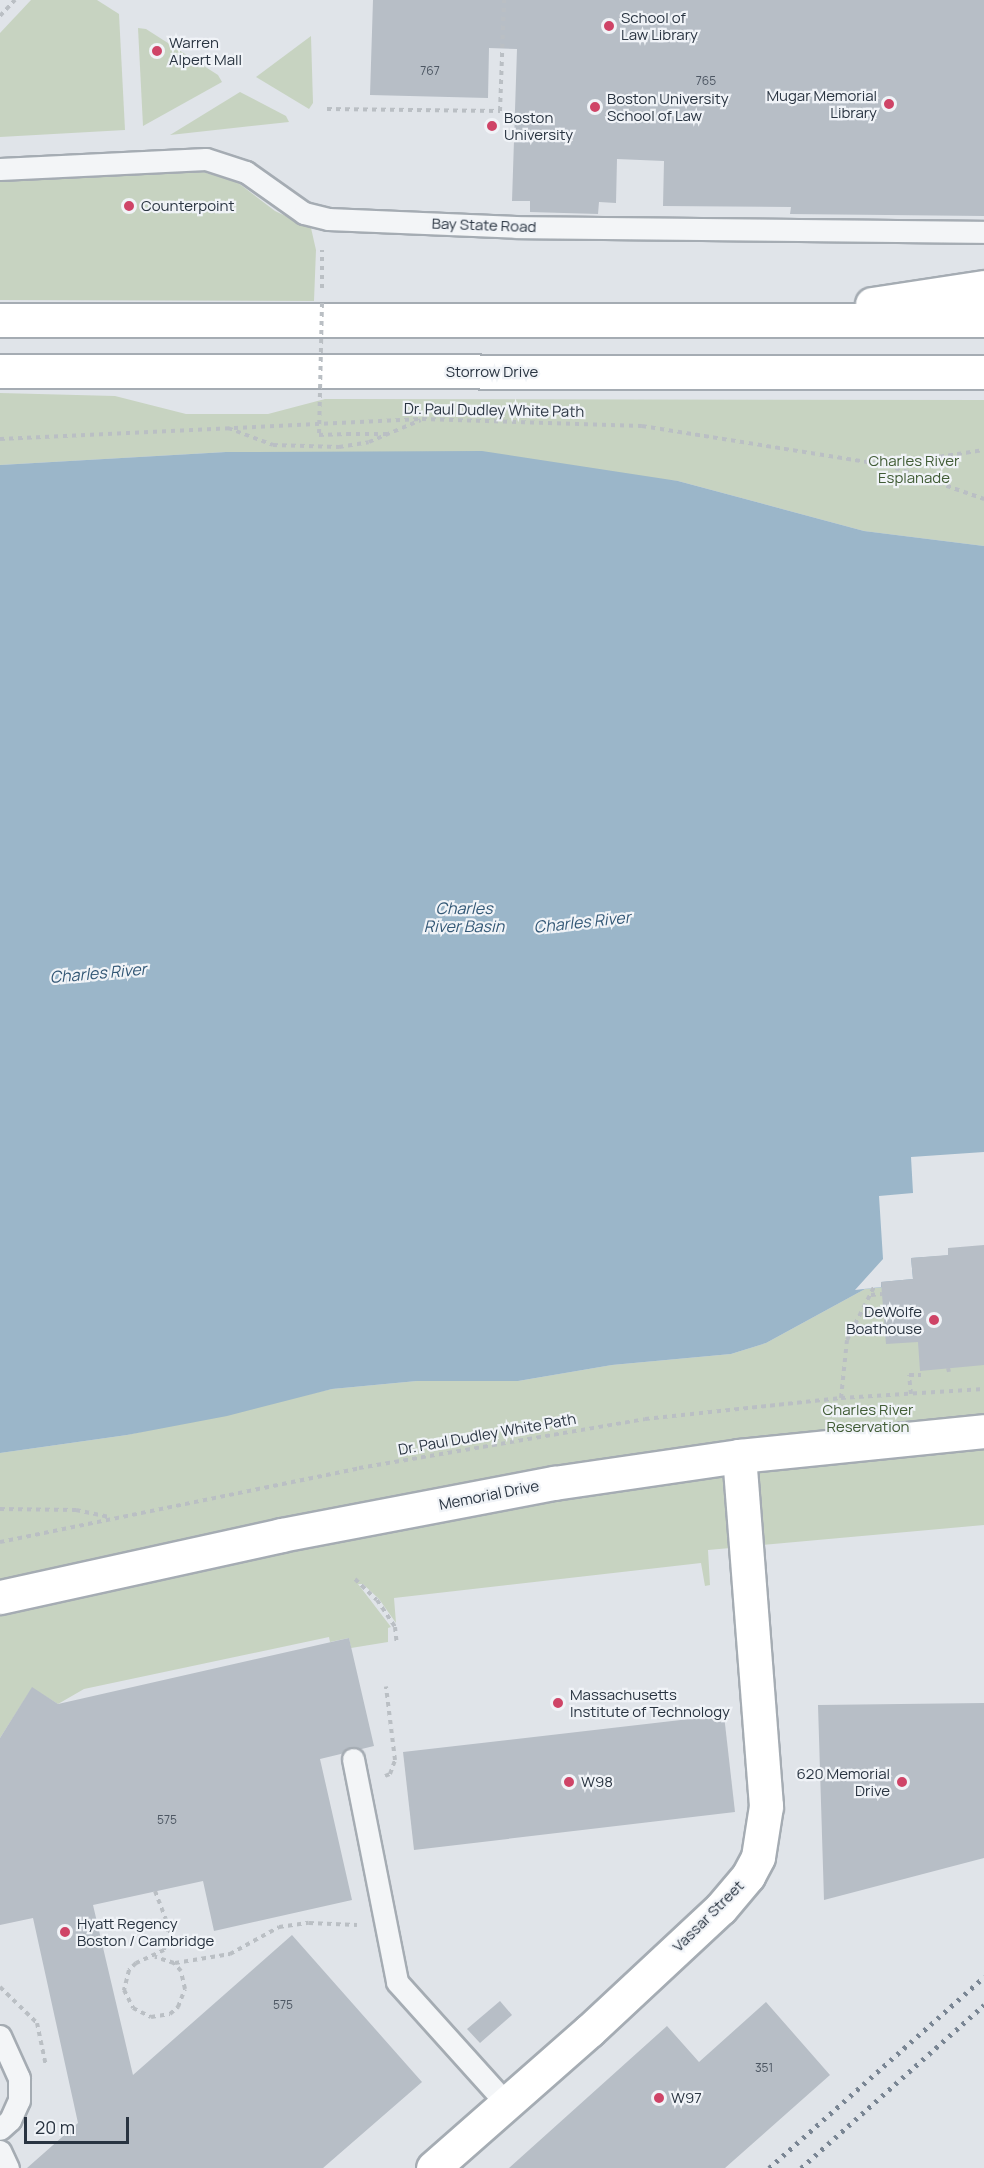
<!DOCTYPE html>
<style>
body{margin:0}
#map{position:relative;width:984px;height:2168px;overflow:hidden;background:#e0e4e9;font-family:Manrope,sans-serif}
div>[style]{position:absolute}
[style*='--x']{left:calc(var(--x)*1px);top:calc(var(--y)*1px);width:calc(var(--w)*1px);rotate:calc(var(--a)*1deg)}
.green>*{inset:0;background:#c7d3c1}
.water>*{inset:0;background:#9bb6c9}
.pier>*{inset:0;background:#e0e4e9}
.building>*{inset:0;background:#b7bec6}
.path>*{height:4px;margin-top:-2px;transform-origin:0;background:repeating-linear-gradient(90deg,#babfc4 0 4.5px,transparent 0 9px)}
.roads{filter:drop-shadow(2px 0 #a5acb3) drop-shadow(-2px 0 #a5acb3) drop-shadow(0 2px #a5acb3) drop-shadow(0 -2px #a5acb3)}
.lane>*{height:21px;margin:-10.5px;padding:0 10.5px;transform-origin:10.5px;border-radius:10.5px;background:#f3f5f7}
.secondary>*{height:33px;margin:-16.5px;padding:0 16.5px;transform-origin:16.5px;border-radius:16.5px;background:#fff}
.highway>*{height:33px;margin:-16.5px;padding:0 16.5px;transform-origin:16.5px;border-radius:16.5px;background:#fff}
.rail>*{height:4.5px;margin-top:-2.25px;transform-origin:0;background:repeating-linear-gradient(90deg,#798593 0 3px,transparent 0 9px)}
.path-bridge>*{height:4px;margin-top:-2px;transform-origin:0;background:repeating-linear-gradient(90deg,#babfc4 0 4.5px,transparent 0 9px)}
.dots>*{width:16px;height:16px;translate:-50% -50%;box-sizing:border-box;border:3px solid #f0f3f7;border-radius:50%}
span{translate:-50% -50%;white-space:nowrap;text-align:center;line-height:1.15;-webkit-text-stroke:4.5px #f0f3f7;paint-order:stroke}
.number-label{font-size:12px;color:#4c5662}
.number-label span{-webkit-text-stroke-width:0}
.poi-label{font-size:15px;color:#293441}
.left{translate:0 -50%;text-align:left}
.right{translate:-100% -50%;text-align:right}
.street-label{font-size:15px;color:#293441}
.park-label{font-size:15px;color:#415c36}
.water-label{font-size:16px;color:#325775;font-style:italic}
.scale{position:absolute;left:24px;top:2117px;width:105px;height:27px;box-sizing:border-box;border:3px solid #293441;border-top:0;padding-left:8px;font-size:18px;line-height:21px;white-space:nowrap;color:#293441;-webkit-text-stroke:4px #f0f3f7;paint-order:stroke}
</style>
<div id="map">
<div class="green">
<i style="clip-path:polygon(31px 0,97px 0,119px 14px,125px 130px,0 137px,0 33px)"></i>
<i style="clip-path:polygon(138px 28px,146px 29px,218px 75px,222px 82px,143px 126px)"></i>
<i style="clip-path:polygon(311px 36px,313px 103px,309px 109px,256px 77px)"></i>
<i style="clip-path:polygon(240px 92px,286px 116px,289px 122px,170px 135px)"></i>
<i style="clip-path:polygon(203px 172px,237px 182px,275px 211px,311px 228px,316px 250px,314px 301px,0 300px,0 182px)"></i>
<i style="clip-path:polygon(0 393px,115px 396px,186px 414px,268px 414px,325px 399px,984px 400px,984px 546px,864px 531px,678px 481px,311px 454px,226px 452px,0 465px)"></i>
<i style="clip-path:polygon(984px 1277px,984px 1525px,708px 1550px,710px 1585px,705px 1586px,701px 1563px,394px 1598px,396px 1623px,379px 1599px,363px 1584px,358px 1584px,391px 1627px,388px 1628px,388px 1642px,351px 1648px,349px 1638px,330px 1642px,329px 1637px,84px 1689px,58px 1704px,32px 1688px,0 1738px,0 1453px,127px 1435px,332px 1389px,417px 1381px,518px 1381px,612px 1365px,731px 1354px,766px 1343px,865px 1289px)"></i>
</div>
<div class="water">
<i style="clip-path:polygon(482px 451px,678px 481px,864px 531px,984px 546px,984px 1277px,865px 1289px,766px 1343px,731px 1354px,612px 1365px,518px 1381px,417px 1381px,332px 1389px,227px 1416px,127px 1435px,0 1453px,0 465px,226px 452px)"></i>
</div>
<div class="pier">
<i style="clip-path:polygon(984px 1152px,984px 1253px,911px 1258px,913px 1279px,881px 1282px,881px 1287px,855px 1290px,883px 1259px,879px 1196px,913px 1193px,911px 1157px)"></i>
</div>
<div class="building">
<i style="clip-path:polygon(373px 0,984px 0,984px 216px,790px 214px,791px 207px,663px 206px,664px 161px,617px 159px,616px 203px,599px 202px,598px 214px,530px 212px,530px 201px,512px 201px,517px 49px,489px 48px,488px 98px,370px 95px)"></i>
<i style="clip-path:polygon(984px 1245px,984px 1365px,920px 1371px,918px 1342px,886px 1344px,881px 1282px,913px 1279px,911px 1258px,948px 1255px,948px 1248px)"></i>
<i style="clip-path:polygon(349px 1638px,374px 1746px,320px 1759px,352px 1900px,214px 1931px,203px 1881px,93px 1905px,133px 2075px,292px 1935px,422px 2082px,323px 2168px,27px 2168px,78px 2123px,33px 1918px,0 1925px,0 1738px,32px 1687px,58px 1704px)"></i>
<i style="clip-path:polygon(984px 1703px,984px 1858px,824px 1900px,818px 1705px)"></i>
<i style="clip-path:polygon(724px 1715px,735px 1812px,414px 1850px,403px 1752px)"></i>
<i style="clip-path:polygon(500px 2001px,512px 2015px,480px 2043px,467px 2029px)"></i>
<i style="clip-path:polygon(766px 2002px,830px 2075px,725px 2168px,509px 2168px,667px 2026px,699px 2062px)"></i>
</div>
<div class="path">
<i style="--x:0;--y:16;--w:22;--a:-47"></i>
<i style="--x:327;--y:109;--w:173;--a:0.7"></i>
<i style="--x:500;--y:111;--w:111;--a:-87.9"></i>
<i style="--x:322;--y:288;--w:38;--a:-90"></i>
<i style="--x:228;--y:428;--w:48;--a:20.7"></i>
<i style="--x:273;--y:445;--w:66;--a:1.7"></i>
<i style="--x:339;--y:447;--w:30;--a:-9"></i>
<i style="--x:369;--y:442;--w:56;--a:-22.9"></i>
<i style="--x:347;--y:434;--w:43;--a:0"></i>
<i style="--x:0;--y:439;--w:422;--a:-2.7"></i>
<i style="--x:422;--y:419;--w:220;--a:1.8"></i>
<i style="--x:642;--y:426;--w:247;--a:9.1"></i>
<i style="--x:886;--y:465;--w:99;--a:-8.7"></i>
<i style="--x:887;--y:465;--w:103;--a:19.3"></i>
<i style="--x:871;--y:1295;--w:11;--a:-5"></i>
<i style="--x:948;--y:1368;--w:4;--a:76"></i>
<i style="--x:911;--y:1394;--w:19;--a:-96"></i>
<i style="--x:909;--y:1375;--w:12;--a:0"></i>
<i style="--x:841;--y:1398;--w:58;--a:-84.1"></i>
<i style="--x:847;--y:1340;--w:59;--a:-63"></i>
<i style="--x:0;--y:1509;--w:76;--a:0.8"></i>
<i style="--x:76;--y:1510;--w:34;--a:12"></i>
<i style="--x:0;--y:1542;--w:367;--a:-11.6"></i>
<i style="--x:359;--y:1468;--w:290;--a:-9.7"></i>
<i style="--x:645;--y:1419;--w:197;--a:-6.1"></i>
<i style="--x:841;--y:1398;--w:143;--a:-3.6"></i>
<i style="--x:355;--y:1579;--w:30;--a:44"></i>
<i style="--x:377;--y:1600;--w:32;--a:56"></i>
<i style="--x:395;--y:1627;--w:18;--a:84"></i>
<i style="--x:385;--y:1776;--w:5;--a:-22"></i>
<i style="--x:390;--y:1774;--w:15;--a:-70"></i>
<i style="--x:395;--y:1760;--w:74;--a:-97"></i>
<i style="--x:155;--y:1891;--w:40;--a:69"></i>
<i style="--x:169;--y:1928;--w:23;--a:103"></i>
<i style="--x:164;--y:1950;--w:31;--a:155"></i>
<i style="--x:136;--y:1963;--w:10;--a:135"></i>
<i style="--x:129;--y:1970;--w:21;--a:104"></i>
<i style="--x:124;--y:1990;--w:20;--a:63"></i>
<i style="--x:133;--y:2008;--w:20;--a:27"></i>
<i style="--x:151;--y:2017;--w:19;--a:-9"></i>
<i style="--x:170;--y:2014;--w:11;--a:-41"></i>
<i style="--x:178;--y:2007;--w:19;--a:-69"></i>
<i style="--x:185;--y:1989;--w:18;--a:-103"></i>
<i style="--x:181;--y:1971;--w:11;--a:-131"></i>
<i style="--x:174;--y:1963;--w:20;--a:-162"></i>
<i style="--x:175;--y:1963;--w:56;--a:-9.3"></i>
<i style="--x:230;--y:1954;--w:56;--a:-28.9"></i>
<i style="--x:279;--y:1927;--w:30;--a:-8"></i>
<i style="--x:309;--y:1923;--w:48;--a:2.4"></i>
<i style="--x:0;--y:1987;--w:52;--a:44.2"></i>
<i style="--x:37;--y:2023;--w:44;--a:78.2"></i>
</div>
<div class="roads">
<div class="lane">
<i style="--x:0;--y:169;--w:206;--a:-2.8"></i>
<i style="--x:206;--y:159;--w:42;--a:18"></i>
<i style="--x:246;--y:172;--w:71;--a:35.3"></i>
<i style="--x:304;--y:213;--w:25;--a:14"></i>
<i style="--x:328;--y:219;--w:188;--a:2.4"></i>
<i style="--x:516;--y:227;--w:468;--a:0.6"></i>
<i style="--x:353;--y:1759;--w:227;--a:78.8"></i>
<i style="--x:397;--y:1982;--w:164;--a:48"></i>
<i style="--x:0;--y:2036;--w:46;--a:65.7"></i>
<i style="--x:19;--y:2078;--w:22;--a:90"></i>
<i style="--x:19;--y:2100;--w:22;--a:114"></i>
<i style="--x:10;--y:2120;--w:13;--a:138"></i>
<i style="--x:0;--y:2151;--w:19;--a:65"></i>
</div>
<div class="secondary">
<i style="--x:433;--y:2168;--w:208;--a:-41.3"></i>
<i style="--x:589;--y:2031;--w:180;--a:-43"></i>
<i style="--x:721;--y:1908;--w:42;--a:-49.8"></i>
<i style="--x:748;--y:1876;--w:21;--a:-62"></i>
<i style="--x:758;--y:1857;--w:52;--a:-81.1"></i>
<i style="--x:766;--y:1806;--w:351;--a:-94.4"></i>
</div>
<div class="highway">
<i style="--x:872;--y:304;--w:113;--a:-8.6"></i>
<i style="--x:0;--y:320;--w:984;--a:0"></i>
<i style="--x:0;--y:371;--w:984;--a:0.06"></i>
<i style="--x:0;--y:1597;--w:288;--a:-12.4"></i>
<i style="--x:281;--y:1535;--w:278;--a:-10.8"></i>
<i style="--x:554;--y:1483;--w:187;--a:-8.3"></i>
<i style="--x:739;--y:1456;--w:246;--a:-5.8"></i>
</div>
</div>
<div class="rail">
<i style="--x:769;--y:2168;--w:288;--a:-41.6"></i>
<i style="--x:801;--y:2168;--w:245;--a:-41.7"></i>
</div>
<div class="path-bridge">
<i style="--x:322;--y:303;--w:132;--a:91.3"></i>
<i style="--x:319;--y:435;--w:28;--a:-2"></i>
</div>
<div class="dots">
<i style="left:609px;top:26px;background:#cf4467"></i>
<i style="left:157px;top:51px;background:#cf4467"></i>
<i style="left:889px;top:104px;background:#cf4467"></i>
<i style="left:595px;top:107px;background:#cf4467"></i>
<i style="left:492px;top:126px;background:#cf4467"></i>
<i style="left:129px;top:206px;background:#cf4467"></i>
<i style="left:934px;top:1320px;background:#cf4467"></i>
<i style="left:558px;top:1703px;background:#cf4467"></i>
<i style="left:569px;top:1782px;background:#cf4467"></i>
<i style="left:902px;top:1782px;background:#cf4467"></i>
<i style="left:65px;top:1932px;background:#cf4467"></i>
<i style="left:659px;top:2098px;background:#cf4467"></i>
</div>
<div class="number-label">
<span style="left:430px;top:71px">767</span>
<span style="left:706px;top:81px">765</span>
<span style="left:167px;top:1820px">575</span>
<span style="left:283px;top:2005px">575</span>
<span style="left:764px;top:2068px">351</span>
</div>
<div class="poi-label">
<span class="left" style="left:621px;top:26px">School of<br>Law Library</span>
<span class="left" style="left:169px;top:51px">Warren<br>Alpert Mall</span>
<span class="right" style="left:877px;top:104px">Mugar Memorial<br>Library</span>
<span class="left" style="left:607px;top:107px">Boston University<br>School of Law</span>
<span class="left" style="left:504px;top:126px">Boston<br>University</span>
<span class="left" style="left:141px;top:206px">Counterpoint</span>
<span class="right" style="left:922px;top:1320px">DeWolfe<br>Boathouse</span>
<span class="left" style="left:570px;top:1703px">Massachusetts<br>Institute of Technology</span>
<span class="right" style="left:890px;top:1782px">620 Memorial<br>Drive</span>
<span class="left" style="left:581px;top:1782px">W98</span>
<span class="left" style="left:77px;top:1932px">Hyatt Regency<br>Boston / Cambridge</span>
<span class="left" style="left:671px;top:2098px">W97</span>
</div>
<div class="street-label">
<span style="left:484px;top:225px;rotate:2deg">Bay State Road</span>
<span style="left:492px;top:372px">Storrow Drive</span>
<span style="left:494px;top:410px;rotate:1deg">Dr. Paul Dudley White Path</span>
<span style="left:487px;top:1434px;rotate:-10deg">Dr. Paul Dudley White Path</span>
<span style="left:489px;top:1495px;rotate:-11deg">Memorial Drive</span>
<span style="left:708px;top:1916px;rotate:-45deg">Vassar Street</span>
</div>
<div class="park-label">
<span style="left:914px;top:469px">Charles River<br>Esplanade</span>
<span style="left:868px;top:1418px">Charles River<br>Reservation</span>
</div>
<div class="water-label">
<span style="left:464px;top:917px">Charles<br>River Basin</span>
<span style="left:582px;top:922px;rotate:-6deg">Charles River</span>
<span style="left:98px;top:973px;rotate:-5deg">Charles River</span>
</div>
<div class="scale">20 m</div>
</div>
